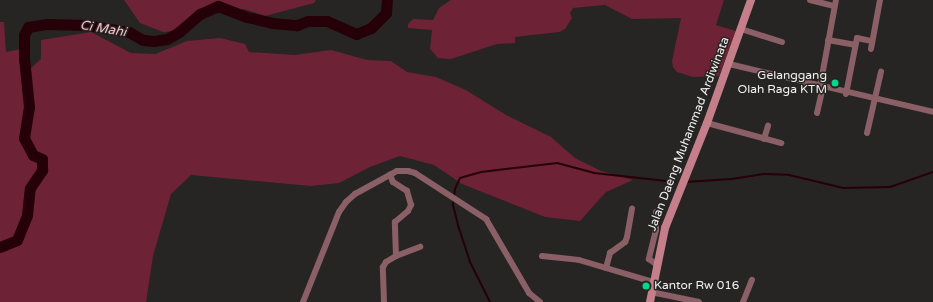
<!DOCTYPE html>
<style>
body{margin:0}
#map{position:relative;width:933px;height:302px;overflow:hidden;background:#272424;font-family:"Varela Round",sans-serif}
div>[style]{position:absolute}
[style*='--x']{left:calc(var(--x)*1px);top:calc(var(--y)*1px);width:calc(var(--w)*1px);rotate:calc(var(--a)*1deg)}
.green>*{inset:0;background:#6d2235}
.stream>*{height:2px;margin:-1px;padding:0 1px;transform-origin:1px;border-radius:1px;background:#260008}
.river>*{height:11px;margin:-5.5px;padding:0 5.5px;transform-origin:5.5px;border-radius:5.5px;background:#260008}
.minor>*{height:6px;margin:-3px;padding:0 3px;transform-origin:3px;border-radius:3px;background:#8a5f65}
.secondary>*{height:8px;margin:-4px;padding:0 4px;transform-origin:4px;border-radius:4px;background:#c47f8a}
.dots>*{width:11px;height:11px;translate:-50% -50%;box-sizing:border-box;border:2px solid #272424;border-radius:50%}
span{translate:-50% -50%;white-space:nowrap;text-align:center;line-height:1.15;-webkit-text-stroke:3px #272424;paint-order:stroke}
.poi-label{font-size:12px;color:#f3f1f1}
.right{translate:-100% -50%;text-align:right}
.left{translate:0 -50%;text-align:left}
.street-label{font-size:12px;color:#f3f1f1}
.water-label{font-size:13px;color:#f9c3cb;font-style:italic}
</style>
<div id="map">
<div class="green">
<i style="clip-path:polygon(124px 0,316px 0,314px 3px,265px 16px,244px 9px,199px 12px,176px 31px,163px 32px,140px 23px)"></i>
<i style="clip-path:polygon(451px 0,724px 0,716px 25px,736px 31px,719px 76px,693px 77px,677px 72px,673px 67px,672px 61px,681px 18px,632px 19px,605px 5px,573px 8px,570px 13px,572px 18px,565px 29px,559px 32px,515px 37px,515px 43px,497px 44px,451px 59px,438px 58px,430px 49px,432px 30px,408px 28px,408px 24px,413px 19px,433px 20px,439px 8px)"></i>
<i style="clip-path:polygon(0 22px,4px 22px,6px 52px,21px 49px,30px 69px,41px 59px,41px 40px,91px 32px,131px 53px,155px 54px,187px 41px,220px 38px,245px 44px,249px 52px,295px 55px,331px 50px,367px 60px,391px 61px,407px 72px,436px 77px,466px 90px,506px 115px,551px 137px,575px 158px,601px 171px,633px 180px,606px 192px,580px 221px,545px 217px,462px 184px,434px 165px,400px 156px,370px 167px,339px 183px,311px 186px,191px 175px,171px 194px,153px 256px,146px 302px,0 302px)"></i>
</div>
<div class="stream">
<i style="--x:685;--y:182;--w:47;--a:-3.7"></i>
<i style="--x:732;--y:179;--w:32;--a:-9"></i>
<i style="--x:764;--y:174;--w:25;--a:2"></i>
<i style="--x:789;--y:175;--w:56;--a:13.5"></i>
<i style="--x:843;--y:188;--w:47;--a:-1.2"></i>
<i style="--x:890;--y:187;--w:46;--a:-19.2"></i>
<i style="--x:490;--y:302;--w:45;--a:-116.6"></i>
<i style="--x:470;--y:262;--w:35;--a:-108"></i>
<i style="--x:459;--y:229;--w:25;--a:-104"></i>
<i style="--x:453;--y:205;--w:16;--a:-83"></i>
<i style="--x:455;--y:189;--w:12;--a:-66"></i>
<i style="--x:460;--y:178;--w:22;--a:-16"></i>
<i style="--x:481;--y:172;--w:77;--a:-6.8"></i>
<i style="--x:557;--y:163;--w:38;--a:15"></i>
<i style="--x:594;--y:173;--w:82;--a:6.3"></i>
</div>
<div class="river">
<i style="--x:0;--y:247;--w:18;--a:-22"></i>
<i style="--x:17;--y:240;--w:27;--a:-68"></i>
<i style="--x:27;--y:215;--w:27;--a:-84"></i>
<i style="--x:30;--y:188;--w:22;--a:-56"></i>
<i style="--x:42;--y:170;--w:11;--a:-90"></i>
<i style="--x:42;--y:159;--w:10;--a:-156"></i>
<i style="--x:33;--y:155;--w:19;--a:-118"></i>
<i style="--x:24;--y:138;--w:31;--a:-81"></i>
<i style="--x:29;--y:107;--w:49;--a:-95.8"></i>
<i style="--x:24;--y:58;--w:23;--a:-90"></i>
<i style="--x:24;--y:35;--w:9;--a:-63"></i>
<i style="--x:28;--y:27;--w:18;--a:-9"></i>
<i style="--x:46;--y:24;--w:41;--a:1.4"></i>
<i style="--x:87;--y:25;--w:43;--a:9.5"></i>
<i style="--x:129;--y:32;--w:16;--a:30"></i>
<i style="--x:143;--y:40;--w:11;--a:5"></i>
<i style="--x:154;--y:41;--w:13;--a:-9"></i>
<i style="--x:167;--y:39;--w:14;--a:-30"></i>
<i style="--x:179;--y:32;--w:28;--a:-41"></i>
<i style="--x:200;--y:14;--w:20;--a:-24"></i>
<i style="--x:218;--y:6;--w:31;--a:21"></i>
<i style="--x:247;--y:17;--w:26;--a:13"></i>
<i style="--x:272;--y:23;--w:25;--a:5"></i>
<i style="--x:297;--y:25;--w:12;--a:-20"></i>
<i style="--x:308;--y:21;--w:19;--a:0"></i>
<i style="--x:327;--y:21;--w:32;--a:24"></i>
<i style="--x:356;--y:34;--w:16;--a:-22"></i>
<i style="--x:371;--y:28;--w:21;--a:-45"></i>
<i style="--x:386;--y:13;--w:13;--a:-86"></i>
</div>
<div class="minor">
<i style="--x:810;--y:0;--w:25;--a:14"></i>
<i style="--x:741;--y:29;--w:43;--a:17.6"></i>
<i style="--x:828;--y:40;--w:27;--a:10"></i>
<i style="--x:871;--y:49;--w:50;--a:-79.6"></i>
<i style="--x:729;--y:64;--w:210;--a:13.2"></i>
<i style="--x:820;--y:87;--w:88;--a:-79.6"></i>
<i style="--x:846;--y:94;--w:57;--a:-78.9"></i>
<i style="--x:857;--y:38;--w:14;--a:12"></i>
<i style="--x:817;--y:113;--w:26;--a:-77"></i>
<i style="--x:707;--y:123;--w:77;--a:15.1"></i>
<i style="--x:867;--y:133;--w:63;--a:-77.1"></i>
<i style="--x:764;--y:139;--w:14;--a:-73"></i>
<i style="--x:656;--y:212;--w:18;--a:90"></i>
<i style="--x:656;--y:230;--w:30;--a:104"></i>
<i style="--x:649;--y:259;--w:9;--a:36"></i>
<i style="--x:396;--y:256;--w:26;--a:-21"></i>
<i style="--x:542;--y:256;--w:37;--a:6"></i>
<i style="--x:579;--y:260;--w:77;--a:16.6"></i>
<i style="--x:606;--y:268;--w:16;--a:-75"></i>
<i style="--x:610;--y:253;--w:19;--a:-36"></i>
<i style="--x:625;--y:242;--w:5;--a:-68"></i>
<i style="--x:627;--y:237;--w:29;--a:-80"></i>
<i style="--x:651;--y:292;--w:49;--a:11.8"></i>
<i style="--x:303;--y:302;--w:97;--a:-68.2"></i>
<i style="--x:339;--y:212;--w:12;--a:-55"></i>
<i style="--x:346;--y:202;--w:12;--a:-42"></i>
<i style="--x:355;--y:194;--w:48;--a:-28.7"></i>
<i style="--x:397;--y:171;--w:11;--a:0"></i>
<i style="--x:408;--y:171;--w:7;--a:16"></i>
<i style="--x:415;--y:173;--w:85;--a:32.9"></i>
<i style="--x:486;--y:219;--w:86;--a:59.8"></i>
<i style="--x:529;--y:293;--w:14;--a:39"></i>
<i style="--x:384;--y:302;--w:35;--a:-92"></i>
<i style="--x:383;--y:267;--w:6;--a:-59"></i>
<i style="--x:386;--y:262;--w:12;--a:-31"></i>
<i style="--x:396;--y:256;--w:34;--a:-92"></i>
<i style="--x:395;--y:222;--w:17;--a:-40"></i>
<i style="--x:408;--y:211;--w:7;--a:-63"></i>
<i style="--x:411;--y:205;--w:15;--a:-106"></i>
<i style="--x:407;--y:191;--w:17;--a:-147"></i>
<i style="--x:393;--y:182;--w:8;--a:-113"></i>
<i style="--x:743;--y:302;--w:24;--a:-68"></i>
</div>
<div class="secondary">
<i style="--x:650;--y:302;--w:76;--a:-78.5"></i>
<i style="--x:665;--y:228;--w:113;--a:-68.2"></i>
<i style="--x:707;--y:123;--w:131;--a:-70.3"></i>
</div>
<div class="dots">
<i style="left:835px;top:83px;background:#00d98c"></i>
<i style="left:646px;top:286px;background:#00d98c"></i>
</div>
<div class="poi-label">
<span class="right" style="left:827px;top:83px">Gelanggang<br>Olah Raga KTM</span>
<span class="left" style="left:654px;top:286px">Kantor Rw 016</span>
</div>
<div class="street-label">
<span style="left:689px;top:134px;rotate:-69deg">Jalan Daeng Muhammad Ardiwinata</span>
</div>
<div class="water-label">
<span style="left:103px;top:29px;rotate:9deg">Ci Mahi</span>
</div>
</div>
